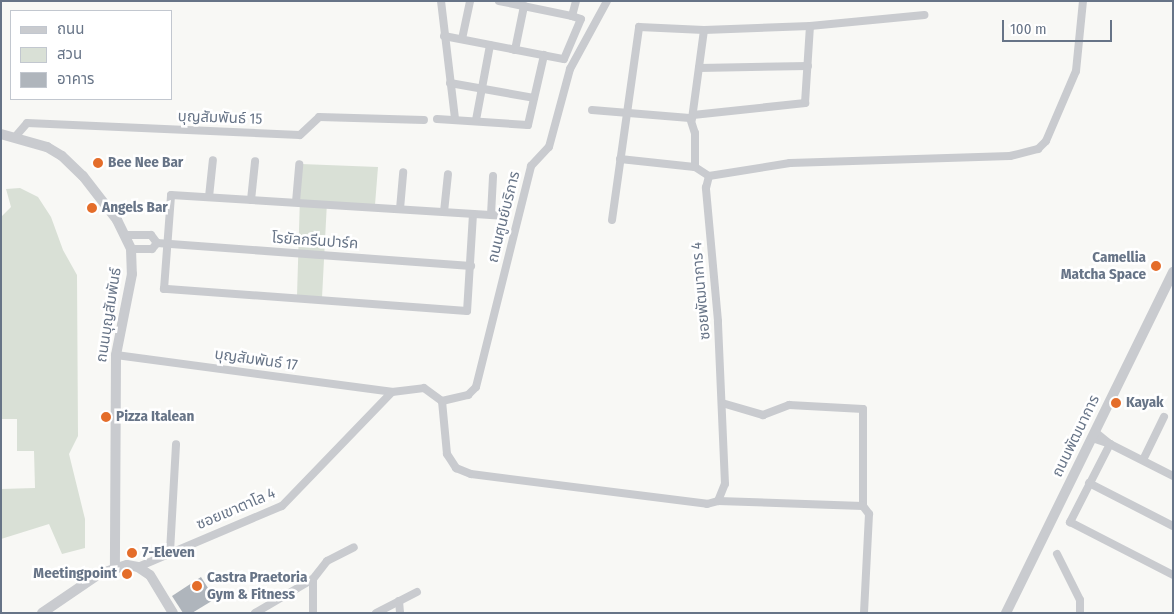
<!DOCTYPE html>
<meta charset="utf-8">
<style>
body{margin:0}
#map{position:relative;width:1174px;height:614px;overflow:hidden;background:#f8f8f5;font-family:"Fira Sans Condensed","Noto Sans Thai",sans-serif}
div>[style]{position:absolute}
[style*='--x']{left:calc(var(--x)*1px);top:calc(var(--y)*1px);width:calc(var(--w)*1px);rotate:calc(var(--a)*1deg)}
.green>*{inset:0;background:#d9e0d6}
.building>*{inset:0;background:#afb5bc}
.minor>*{height:8px;margin:-4px;padding:0 4px;transform-origin:4px;border-radius:4px;background:#c9cbcf}
.tertiary>*{height:10px;margin:-5px;padding:0 5px;transform-origin:5px;border-radius:5px;background:#c9cbcf}
.dots>*{width:14px;height:14px;translate:-50% -50%;box-sizing:border-box;border:2px solid #fff;border-radius:50%}
span{translate:-50% -50%;white-space:nowrap;text-align:center;line-height:1.15;-webkit-text-stroke:5px #fff;paint-order:stroke}
.street-label{font-size:15px;color:#677487}
.poi-label{font-size:15px;color:#677487;font-weight:700}
.left{translate:0 -50%;text-align:left}
.right{translate:-100% -50%;text-align:right}
.frame{position:absolute;inset:0;border:2px solid #677487;pointer-events:none}
.legend{position:absolute;left:10px;top:10px;width:162px;height:90px;box-sizing:border-box;background:#fff;border:1px solid #c2c7cf;margin:0;padding:6px 9px;list-style:none;font-size:15px;color:#677487}
.legend li{display:flex;align-items:center;gap:10px;height:25px}
.legend b{width:25px;border:1px solid #c2c7cf}
.scale{position:absolute;left:1002px;top:20px;width:110px;height:22px;box-sizing:border-box;border:2px solid #677487;border-top:0;padding-left:6px;font-size:15px;line-height:18px;white-space:nowrap;color:#677487;-webkit-text-stroke:4px #fff;paint-order:stroke}
</style>
<div id="map">
<div class="green">
<i style="clip-path:polygon(301px 164px,378px 167px,375px 205px,327px 202px,322px 298px,297px 296px)"></i>
<i style="clip-path:polygon(20px 188px,38px 197px,51px 217px,63px 250px,77px 275px,78px 436px,69px 454px,85px 519px,85px 548px,62px 554px,49px 524px,1px 539px,1px 489px,35px 488px,34px 451px,17px 451px,17px 419px,1px 419px,1px 217px,11px 207px,6px 189px)"></i>
</div>
<div class="building">
<i style="clip-path:polygon(201px 577px,215px 599px,192px 613px,183px 613px,172px 596px)"></i>
</div>
<div class="minor">
<i style="--x:441;--y:1;--w:119;--a:83.2"></i>
<i style="--x:499;--y:1;--w:75;--a:11.6"></i>
<i style="--x:704;--y:30;--w:106;--a:-2.2"></i>
<i style="--x:810;--y:26;--w:115;--a:-5.5"></i>
<i style="--x:444;--y:36;--w:122;--a:10.9"></i>
<i style="--x:564;--y:59;--w:43;--a:-67"></i>
<i style="--x:581;--y:19;--w:9;--a:-162"></i>
<i style="--x:572;--y:16;--w:16;--a:-75"></i>
<i style="--x:462;--y:39;--w:39;--a:-78"></i>
<i style="--x:515;--y:50;--w:45;--a:-78.4"></i>
<i style="--x:699;--y:68;--w:109;--a:-1.1"></i>
<i style="--x:450;--y:83;--w:85;--a:10.1"></i>
<i style="--x:592;--y:110;--w:98;--a:4.7"></i>
<i style="--x:690;--y:118;--w:16;--a:72"></i>
<i style="--x:695;--y:133;--w:34;--a:90"></i>
<i style="--x:695;--y:167;--w:17;--a:33"></i>
<i style="--x:693;--y:115;--w:113;--a:-6.1"></i>
<i style="--x:805;--y:103;--w:77;--a:-86.3"></i>
<i style="--x:437;--y:119;--w:91;--a:3.8"></i>
<i style="--x:528;--y:125;--w:72;--a:-77.1"></i>
<i style="--x:476;--y:120;--w:76;--a:-79.4"></i>
<i style="--x:15;--y:137;--w:18;--a:-49"></i>
<i style="--x:27;--y:123;--w:273;--a:2.5"></i>
<i style="--x:300;--y:135;--w:26;--a:-43"></i>
<i style="--x:319;--y:117;--w:105;--a:1.6"></i>
<i style="--x:620;--y:159;--w:75;--a:6.1"></i>
<i style="--x:209;--y:197;--w:37;--a:-84"></i>
<i style="--x:251;--y:200;--w:39;--a:-84"></i>
<i style="--x:296;--y:202;--w:38;--a:-85"></i>
<i style="--x:400;--y:209;--w:37;--a:-85"></i>
<i style="--x:444;--y:212;--w:38;--a:-84"></i>
<i style="--x:473;--y:214;--w:97;--a:93.5"></i>
<i style="--x:467;--y:311;--w:304;--a:-175.8"></i>
<i style="--x:164;--y:289;--w:94;--a:-85.7"></i>
<i style="--x:171;--y:195;--w:336;--a:3.6"></i>
<i style="--x:491;--y:215;--w:39;--a:-87"></i>
<i style="--x:612;--y:220;--w:195;--a:-82"></i>
<i style="--x:639;--y:27;--w:65;--a:2.6"></i>
<i style="--x:704;--y:30;--w:90;--a:97.7"></i>
<i style="--x:126;--y:235;--w:25;--a:0"></i>
<i style="--x:151;--y:235;--w:10;--a:53"></i>
<i style="--x:157;--y:243;--w:315;--a:4.2"></i>
<i style="--x:131;--y:249;--w:21;--a:0"></i>
<i style="--x:152;--y:249;--w:8;--a:-50"></i>
<i style="--x:116;--y:355;--w:278;--a:7.6"></i>
<i style="--x:392;--y:392;--w:32;--a:-7"></i>
<i style="--x:424;--y:388;--w:22;--a:36"></i>
<i style="--x:442;--y:401;--w:53;--a:84.6"></i>
<i style="--x:447;--y:454;--w:17;--a:57"></i>
<i style="--x:456;--y:468;--w:16;--a:22"></i>
<i style="--x:471;--y:474;--w:238;--a:7.2"></i>
<i style="--x:707;--y:504;--w:11;--a:-15"></i>
<i style="--x:718;--y:501;--w:18;--a:-68"></i>
<i style="--x:725;--y:484;--w:163;--a:-92.5"></i>
<i style="--x:718;--y:321;--w:134;--a:-95.2"></i>
<i style="--x:706;--y:188;--w:12;--a:-76"></i>
<i style="--x:709;--y:176;--w:82;--a:-9.1"></i>
<i style="--x:790;--y:163;--w:220;--a:-1.8"></i>
<i style="--x:1010;--y:156;--w:29;--a:-14"></i>
<i style="--x:1038;--y:149;--w:11;--a:-45"></i>
<i style="--x:1046;--y:141;--w:76;--a:-66.8"></i>
<i style="--x:1076;--y:71;--w:70;--a:-84.3"></i>
<i style="--x:442;--y:401;--w:27;--a:-13"></i>
<i style="--x:468;--y:395;--w:11;--a:-45"></i>
<i style="--x:476;--y:387;--w:228;--a:-76"></i>
<i style="--x:531;--y:166;--w:26;--a:-47"></i>
<i style="--x:549;--y:147;--w:81;--a:-74.9"></i>
<i style="--x:570;--y:69;--w:77;--a:-61.4"></i>
<i style="--x:722;--y:403;--w:43;--a:16.3"></i>
<i style="--x:763;--y:415;--w:28;--a:-21"></i>
<i style="--x:789;--y:405;--w:74;--a:3.1"></i>
<i style="--x:863;--y:409;--w:97;--a:90"></i>
<i style="--x:1092;--y:438;--w:19;--a:18"></i>
<i style="--x:1110;--y:444;--w:19;--a:-141"></i>
<i style="--x:1143;--y:460;--w:48;--a:-64"></i>
<i style="--x:1173;--y:476;--w:71;--a:-153.1"></i>
<i style="--x:1110;--y:444;--w:88;--a:117.1"></i>
<i style="--x:1070;--y:522;--w:116;--a:27.2"></i>
<i style="--x:1089;--y:483;--w:94;--a:27.1"></i>
<i style="--x:718;--y:501;--w:145;--a:2"></i>
<i style="--x:863;--y:506;--w:10;--a:53"></i>
<i style="--x:869;--y:514;--w:99;--a:92.9"></i>
<i style="--x:170;--y:552;--w:108;--a:-86.8"></i>
<i style="--x:1057;--y:554;--w:51;--a:63.4"></i>
<i style="--x:1080;--y:600;--w:13;--a:90"></i>
<i style="--x:138;--y:567;--w:156;--a:-23"></i>
<i style="--x:282;--y:506;--w:158;--a:-46"></i>
<i style="--x:399;--y:601;--w:12;--a:85"></i>
<i style="--x:255;--y:613;--w:67;--a:-30.4"></i>
<i style="--x:313;--y:613;--w:34;--a:-90"></i>
<i style="--x:313;--y:579;--w:23;--a:-52"></i>
<i style="--x:327;--y:561;--w:30;--a:-27"></i>
<i style="--x:376;--y:613;--w:46;--a:-27.1"></i>
</div>
<div class="tertiary">
<i style="--x:1;--y:134;--w:48;--a:15.8"></i>
<i style="--x:47;--y:147;--w:17;--a:31"></i>
<i style="--x:62;--y:156;--w:29;--a:44"></i>
<i style="--x:83;--y:176;--w:56;--a:52.3"></i>
<i style="--x:117;--y:220;--w:32;--a:64"></i>
<i style="--x:131;--y:249;--w:25;--a:88"></i>
<i style="--x:132;--y:274;--w:83;--a:101.2"></i>
<i style="--x:116;--y:355;--w:213;--a:90.3"></i>
<i style="--x:42;--y:613;--w:69;--a:-34.4"></i>
<i style="--x:99;--y:574;--w:29;--a:-18"></i>
<i style="--x:127;--y:565;--w:11;--a:10"></i>
<i style="--x:138;--y:567;--w:14;--a:34"></i>
<i style="--x:150;--y:575;--w:44;--a:58.8"></i>
<i style="--x:1006;--y:613;--w:380;--a:-63.9"></i>
</div>
<div class="dots">
<i style="left:98px;top:163px;background:#e46d2a"></i>
<i style="left:92px;top:208px;background:#e46d2a"></i>
<i style="left:1156px;top:266px;background:#e46d2a"></i>
<i style="left:1116px;top:403px;background:#e46d2a"></i>
<i style="left:106px;top:417px;background:#e46d2a"></i>
<i style="left:132px;top:553px;background:#e46d2a"></i>
<i style="left:127px;top:574px;background:#e46d2a"></i>
<i style="left:197px;top:586px;background:#e46d2a"></i>
</div>
<div class="street-label">
<span style="left:220px;top:118px;rotate:2deg">บุญสัมพันธ์ 15</span>
<span style="left:504px;top:217px;rotate:-76deg">ถนนศูนย์บริการ</span>
<span style="left:315px;top:241px;rotate:4deg">โรยัลกรีนปาร์ค</span>
<span style="left:701px;top:291px;rotate:-95deg">ซอยพัฒนาการ 4</span>
<span style="left:109px;top:315px;rotate:-81deg">ถนนบุญสัมพันธ์</span>
<span style="left:256px;top:360px;rotate:8deg">บุญสัมพันธ์ 17</span>
<span style="left:1076px;top:436px;rotate:-64deg">ถนนพัฒนาการ</span>
<span style="left:236px;top:509px;rotate:-23deg">ซอยเขาตาโล 4</span>
</div>
<div class="poi-label">
<span class="left" style="left:108px;top:163px">Bee Nee Bar</span>
<span class="left" style="left:102px;top:208px">Angels Bar</span>
<span class="right" style="left:1146px;top:266px">Camellia<br>Matcha Space</span>
<span class="left" style="left:1126px;top:403px">Kayak</span>
<span class="left" style="left:116px;top:417px">Pizza Italean</span>
<span class="left" style="left:142px;top:553px">7-Eleven</span>
<span class="right" style="left:117px;top:574px">Meetingpoint</span>
<span class="left" style="left:207px;top:586px">Castra Praetoria<br>Gym &amp; Fitness</span>
</div>
<div class="frame"></div>
<ul class="legend">
<li><b style="height:6px;background:#c9cbcf"></b>ถนน</li>
<li><b style="height:14px;background:#d9e0d6"></b>สวน</li>
<li><b style="height:14px;background:#afb5bc"></b>อาคาร</li>
</ul>
<div class="scale">100 m</div>
</div>
